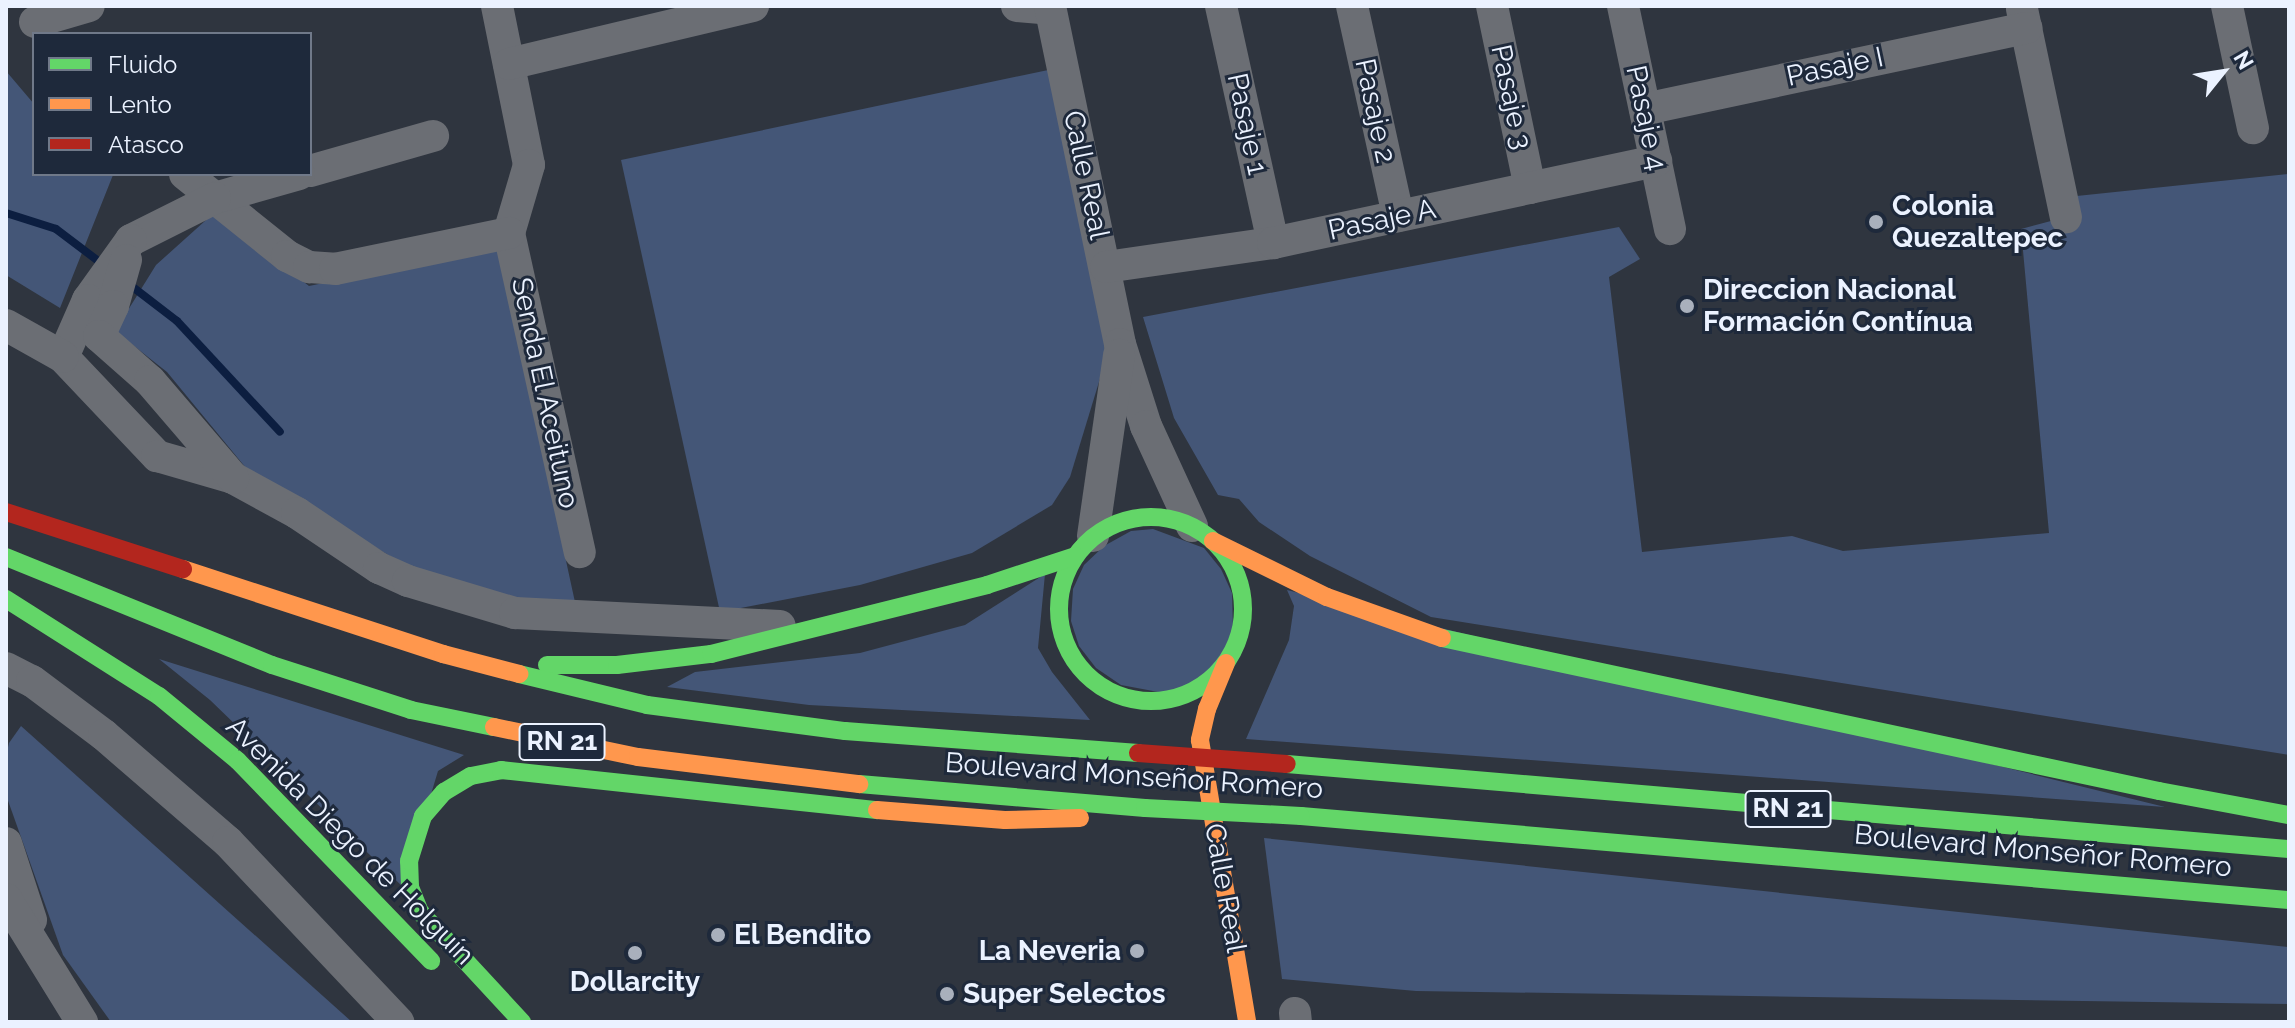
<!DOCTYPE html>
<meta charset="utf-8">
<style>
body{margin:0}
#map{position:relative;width:2295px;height:1028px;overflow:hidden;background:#2f353f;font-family:Raleway,sans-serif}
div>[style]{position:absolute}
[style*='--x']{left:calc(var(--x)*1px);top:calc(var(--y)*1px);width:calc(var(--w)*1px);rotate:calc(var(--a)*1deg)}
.green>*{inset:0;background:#445677}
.stream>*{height:8px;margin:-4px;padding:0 4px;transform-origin:4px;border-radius:4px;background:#0c1e40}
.street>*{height:32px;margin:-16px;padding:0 16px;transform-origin:16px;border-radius:16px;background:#6b6e74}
.fast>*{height:18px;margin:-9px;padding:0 9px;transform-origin:9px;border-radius:9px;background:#63d668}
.fast>.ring{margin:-9px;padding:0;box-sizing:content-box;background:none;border:18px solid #63d668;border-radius:50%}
.slow>*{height:18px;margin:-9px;padding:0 9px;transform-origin:9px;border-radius:9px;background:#ff974d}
.jam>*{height:18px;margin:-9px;padding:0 9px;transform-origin:9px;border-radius:9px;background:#b3261e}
.fast-bridge>*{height:18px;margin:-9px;padding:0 9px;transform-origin:9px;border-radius:9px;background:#63d668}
.jam-bridge>*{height:18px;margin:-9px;padding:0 9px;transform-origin:9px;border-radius:9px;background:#b3261e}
.dots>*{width:22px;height:22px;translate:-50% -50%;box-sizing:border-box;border:4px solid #1e293b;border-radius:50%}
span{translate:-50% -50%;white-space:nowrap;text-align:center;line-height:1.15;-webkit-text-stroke:6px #1e293b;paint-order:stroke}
.shield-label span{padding:2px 6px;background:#1e293b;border:2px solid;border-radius:6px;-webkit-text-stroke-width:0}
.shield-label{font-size:26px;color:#ebf2ff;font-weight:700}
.street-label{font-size:28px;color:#ebf2ff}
.poi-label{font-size:28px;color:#ebf2ff;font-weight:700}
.left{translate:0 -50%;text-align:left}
.right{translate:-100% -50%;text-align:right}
.frame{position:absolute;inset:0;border:8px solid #ebf2ff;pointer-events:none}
.legend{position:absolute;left:32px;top:32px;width:280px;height:144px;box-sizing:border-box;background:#1e293b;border:2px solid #707989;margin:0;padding:10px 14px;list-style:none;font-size:24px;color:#ebf2ff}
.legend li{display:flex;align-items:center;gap:16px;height:40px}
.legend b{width:40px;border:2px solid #707989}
.north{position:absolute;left:2183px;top:32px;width:80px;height:80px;-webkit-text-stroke:6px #1e293b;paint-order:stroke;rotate:60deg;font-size:22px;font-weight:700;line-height:32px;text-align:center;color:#ebf2ff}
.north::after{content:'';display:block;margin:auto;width:28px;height:36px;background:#ebf2ff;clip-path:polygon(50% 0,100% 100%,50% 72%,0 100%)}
</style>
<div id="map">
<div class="green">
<i style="clip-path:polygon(1053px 69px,1113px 336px,1070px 477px,1052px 505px,972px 553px,860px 585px,720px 612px,621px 160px)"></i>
<i style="clip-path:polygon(6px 71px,34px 104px,34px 174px,113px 175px,60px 308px,6px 275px)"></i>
<i style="clip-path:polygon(2289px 174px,2289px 755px,1431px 617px,1310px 556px,1259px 522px,1239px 499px,1218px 495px,1174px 418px,1143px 317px,1619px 227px,1640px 259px,1609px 277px,1642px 552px,1792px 536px,1843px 551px,2049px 533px,2021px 229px,2066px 217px,2067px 197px)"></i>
<i style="clip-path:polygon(215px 212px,309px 286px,498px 247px,578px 616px,416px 572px,246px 468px,167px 372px,115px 331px,156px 265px)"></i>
<i style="clip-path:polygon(1153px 529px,1204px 548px,1221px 569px,1232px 593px,1233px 629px,1220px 660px,1197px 682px,1169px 694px,1121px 685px,1096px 668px,1079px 646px,1071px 621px,1073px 589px,1084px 565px,1104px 546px,1131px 531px)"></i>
<i style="clip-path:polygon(1045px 574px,1038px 648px,1052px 672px,1090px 720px,809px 705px,667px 687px,695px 672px,860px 653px,965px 625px)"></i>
<i style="clip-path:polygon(1287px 590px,2165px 807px,1246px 739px,1289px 640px,1294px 606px)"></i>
<i style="clip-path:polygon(159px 659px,464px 755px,438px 771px,403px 887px,210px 700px)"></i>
<i style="clip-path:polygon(21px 726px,352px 1022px,111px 1022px,63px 955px,6px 795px,6px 756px,9px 743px)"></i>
<i style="clip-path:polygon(1264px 838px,2289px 947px,2289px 1004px,1416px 991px,1282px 979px)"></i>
</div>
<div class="stream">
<i style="--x:6;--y:213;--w:52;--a:17.7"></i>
<i style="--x:56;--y:229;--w:61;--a:37.1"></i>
<i style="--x:134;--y:288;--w:54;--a:37.5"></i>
<i style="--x:177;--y:321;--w:151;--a:47.1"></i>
</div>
<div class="street">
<i style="--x:497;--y:6;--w:162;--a:78.6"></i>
<i style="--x:529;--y:165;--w:71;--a:106.4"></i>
<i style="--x:509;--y:233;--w:327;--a:77.5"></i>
<i style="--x:1017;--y:6;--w:33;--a:5"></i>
<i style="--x:1050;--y:6;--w:345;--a:78.3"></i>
<i style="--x:1120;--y:344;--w:86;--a:72.4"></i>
<i style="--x:1146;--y:426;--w:110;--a:65.3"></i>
<i style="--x:1221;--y:6;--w:243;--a:77.6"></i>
<i style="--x:1352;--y:6;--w:215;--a:77.6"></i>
<i style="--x:1492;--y:6;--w:186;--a:78.2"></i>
<i style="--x:1623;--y:6;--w:228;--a:78.1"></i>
<i style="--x:2227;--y:6;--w:125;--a:78"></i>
<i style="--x:2022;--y:9;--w:213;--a:78.1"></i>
<i style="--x:35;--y:22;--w:56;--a:-16.5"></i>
<i style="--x:509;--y:64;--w:251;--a:-13.4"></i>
<i style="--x:1645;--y:109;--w:390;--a:-12"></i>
<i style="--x:310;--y:171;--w:128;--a:-15.9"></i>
<i style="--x:185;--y:174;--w:131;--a:38.8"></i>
<i style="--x:287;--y:256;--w:25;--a:27"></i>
<i style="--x:309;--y:267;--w:26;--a:4"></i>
<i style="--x:335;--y:269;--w:178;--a:-11.7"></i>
<i style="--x:299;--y:174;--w:87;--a:164.1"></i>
<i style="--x:215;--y:198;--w:94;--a:153.4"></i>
<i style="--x:131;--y:240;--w:74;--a:125.6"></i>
<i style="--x:88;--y:300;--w:62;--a:113.7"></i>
<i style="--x:63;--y:357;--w:137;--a:46.5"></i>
<i style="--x:157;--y:456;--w:79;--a:16.1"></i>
<i style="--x:233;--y:478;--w:73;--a:28.7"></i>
<i style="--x:297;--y:513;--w:99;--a:33.9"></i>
<i style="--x:379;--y:568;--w:32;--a:24"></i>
<i style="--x:408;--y:581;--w:112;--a:16.7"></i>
<i style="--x:515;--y:613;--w:265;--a:2.8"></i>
<i style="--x:126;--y:260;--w:48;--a:105.8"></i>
<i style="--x:113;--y:306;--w:33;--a:115"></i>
<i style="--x:99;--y:336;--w:68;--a:41.4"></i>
<i style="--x:150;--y:381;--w:128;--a:49.4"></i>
<i style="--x:1106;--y:267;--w:169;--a:-8.2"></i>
<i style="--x:1273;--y:243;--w:392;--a:-12.1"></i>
<i style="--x:6;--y:325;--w:65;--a:29.3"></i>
<i style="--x:1093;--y:536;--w:183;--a:-81.8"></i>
<i style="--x:6;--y:668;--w:29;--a:27"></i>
<i style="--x:32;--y:681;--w:90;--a:36.9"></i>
<i style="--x:104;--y:735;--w:164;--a:40.8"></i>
<i style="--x:228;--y:842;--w:248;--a:46.6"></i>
<i style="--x:6;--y:843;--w:81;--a:72"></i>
<i style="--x:6;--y:899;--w:145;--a:58.3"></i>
<i style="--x:1295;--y:1013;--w:9;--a:84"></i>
</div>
<div class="fast">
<i class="ring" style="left:1059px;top:517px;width:166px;height:166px"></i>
<i style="--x:6;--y:557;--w:287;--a:22.1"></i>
<i style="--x:272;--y:665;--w:146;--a:17.9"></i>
<i style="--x:411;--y:710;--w:85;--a:11.6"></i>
<i style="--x:6;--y:599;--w:181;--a:32.4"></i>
<i style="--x:159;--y:696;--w:102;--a:39.4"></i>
<i style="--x:238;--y:761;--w:278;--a:46"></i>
<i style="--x:1442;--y:638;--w:733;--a:12.05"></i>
<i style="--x:2159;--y:791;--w:132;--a:10.5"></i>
<i style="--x:547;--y:665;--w:70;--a:0"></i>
<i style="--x:617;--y:665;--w:95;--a:-6.7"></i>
<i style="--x:711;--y:654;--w:284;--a:-14"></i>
<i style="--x:987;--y:585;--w:93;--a:-18.2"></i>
<i style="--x:519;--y:674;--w:132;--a:13.6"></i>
<i style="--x:647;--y:705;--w:200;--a:7.5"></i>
<i style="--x:845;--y:731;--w:294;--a:4.3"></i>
<i style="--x:1287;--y:764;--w:1006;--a:4.85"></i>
<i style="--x:859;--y:784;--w:287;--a:4.8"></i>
<i style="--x:1301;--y:816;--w:992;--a:4.86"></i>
<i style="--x:522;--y:1022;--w:150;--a:-132.8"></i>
<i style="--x:420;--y:912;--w:27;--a:-112"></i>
<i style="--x:410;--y:887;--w:26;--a:-92"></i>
<i style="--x:409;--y:861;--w:47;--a:-72.7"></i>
<i style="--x:423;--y:816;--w:32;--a:-49"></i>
<i style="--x:444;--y:792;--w:31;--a:-31"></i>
<i style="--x:471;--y:776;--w:31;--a:-11"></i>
<i style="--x:501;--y:770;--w:378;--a:6.1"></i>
</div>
<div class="slow">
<i style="--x:1213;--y:541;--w:127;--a:26.2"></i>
<i style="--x:1327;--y:597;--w:122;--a:19.6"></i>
<i style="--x:183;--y:569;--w:274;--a:18.1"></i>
<i style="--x:443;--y:654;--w:79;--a:14.7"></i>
<i style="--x:1226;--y:663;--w:50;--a:112.4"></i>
<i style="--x:1207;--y:709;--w:32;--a:103"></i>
<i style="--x:1200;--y:740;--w:286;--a:80.5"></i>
<i style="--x:494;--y:727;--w:147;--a:11.8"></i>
<i style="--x:638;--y:757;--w:223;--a:7"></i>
<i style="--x:877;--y:810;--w:128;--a:4.5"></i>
<i style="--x:1005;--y:820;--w:75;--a:-1.5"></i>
</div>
<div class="jam">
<i style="--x:6;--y:512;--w:186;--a:17.9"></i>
</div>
<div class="fast-bridge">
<i style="--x:1145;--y:808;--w:156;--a:2.9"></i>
</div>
<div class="jam-bridge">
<i style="--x:1138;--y:753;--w:149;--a:4.2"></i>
</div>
<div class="dots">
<i style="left:1876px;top:222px;background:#a9b0bc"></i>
<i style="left:1687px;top:306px;background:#a9b0bc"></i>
<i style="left:718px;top:935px;background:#a9b0bc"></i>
<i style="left:1137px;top:951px;background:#a9b0bc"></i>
<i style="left:635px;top:953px;background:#a9b0bc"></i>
<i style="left:947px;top:994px;background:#a9b0bc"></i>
</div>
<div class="shield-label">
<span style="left:562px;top:742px">RN 21</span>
<span style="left:1788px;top:809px">RN 21</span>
</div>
<div class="street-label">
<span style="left:1835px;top:67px;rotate:-12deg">Pasaje I</span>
<span style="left:1511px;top:97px;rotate:78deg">Pasaje 3</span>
<span style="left:1375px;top:111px;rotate:78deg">Pasaje 2</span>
<span style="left:1646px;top:118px;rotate:78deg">Pasaje 4</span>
<span style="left:1247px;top:124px;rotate:78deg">Pasaje 1</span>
<span style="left:1086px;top:175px;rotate:78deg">Calle Real</span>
<span style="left:1382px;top:220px;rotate:-12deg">Pasaje A</span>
<span style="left:545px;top:393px;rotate:78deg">Senda El Aceituno</span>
<span style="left:1134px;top:776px;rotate:4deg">Boulevard Monseñor Romero</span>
<span style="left:350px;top:841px;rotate:45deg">Avenida Diego de Holguín</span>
<span style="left:2043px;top:851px;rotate:5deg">Boulevard Monseñor Romero</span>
<span style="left:1225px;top:888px;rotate:80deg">Calle Real</span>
</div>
<div class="poi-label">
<span class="left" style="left:1892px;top:222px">Colonia<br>Quezaltepec</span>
<span class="left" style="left:1703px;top:306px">Direccion Nacional<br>Formación Contínua</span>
<span class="left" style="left:734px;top:935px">El Bendito</span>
<span class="right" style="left:1121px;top:951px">La Neveria</span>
<span style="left:635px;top:982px">Dollarcity</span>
<span class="left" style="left:963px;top:994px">Super Selectos</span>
</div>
<div class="frame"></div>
<ul class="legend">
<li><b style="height:10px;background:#63d668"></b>Fluido</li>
<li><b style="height:10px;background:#ff974d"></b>Lento</li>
<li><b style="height:10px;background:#b3261e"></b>Atasco</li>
</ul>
<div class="north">N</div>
</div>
